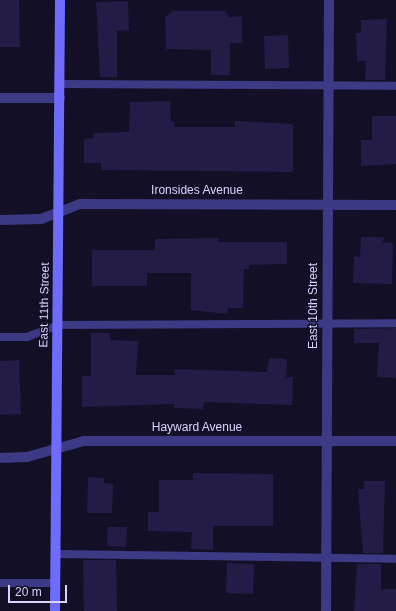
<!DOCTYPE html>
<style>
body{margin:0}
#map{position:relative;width:396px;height:611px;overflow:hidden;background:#130f26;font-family:Arial,sans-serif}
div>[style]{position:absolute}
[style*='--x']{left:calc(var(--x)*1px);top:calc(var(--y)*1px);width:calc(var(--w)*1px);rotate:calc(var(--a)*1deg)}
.building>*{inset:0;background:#241b47}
.lane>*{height:8px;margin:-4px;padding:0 4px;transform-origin:4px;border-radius:4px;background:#3d3a85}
.street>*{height:10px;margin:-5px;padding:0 5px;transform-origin:5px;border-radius:5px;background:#3d3a85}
.secondary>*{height:10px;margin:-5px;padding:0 5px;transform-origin:5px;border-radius:5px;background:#6f6bff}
span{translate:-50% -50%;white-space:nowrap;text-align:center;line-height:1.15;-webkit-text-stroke:3px #130f26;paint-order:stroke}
.street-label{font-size:12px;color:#d9d4ff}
.scale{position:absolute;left:8px;top:585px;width:59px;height:18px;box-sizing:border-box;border:2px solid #d9d4ff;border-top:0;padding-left:5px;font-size:12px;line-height:14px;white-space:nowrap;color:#d9d4ff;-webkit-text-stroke:3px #130f26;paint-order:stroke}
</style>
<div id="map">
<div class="building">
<i style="clip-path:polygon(0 0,19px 0,20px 47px,0 47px)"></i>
<i style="clip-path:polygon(128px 1px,129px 30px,117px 31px,117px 77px,100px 77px,96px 2px)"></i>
<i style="clip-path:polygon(173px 11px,225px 11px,229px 17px,242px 16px,242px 43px,230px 43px,230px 75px,211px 75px,211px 50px,166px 49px,165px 17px)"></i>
<i style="clip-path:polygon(387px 19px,385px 80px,365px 80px,366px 61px,357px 61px,356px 33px,361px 33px,361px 20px)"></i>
<i style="clip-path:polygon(288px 35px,289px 68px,265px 69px,264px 36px)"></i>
<i style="clip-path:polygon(170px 101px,171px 122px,174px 122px,174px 127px,235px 127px,235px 121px,293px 124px,293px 172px,101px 170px,101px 163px,84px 163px,84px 139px,93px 138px,93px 133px,129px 132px,130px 102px)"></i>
<i style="clip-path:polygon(372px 116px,396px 116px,396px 164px,361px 166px,361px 140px,372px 140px)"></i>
<i style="clip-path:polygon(361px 237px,384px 237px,383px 242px,393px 243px,392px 284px,353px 283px,354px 256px,360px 257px)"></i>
<i style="clip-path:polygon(219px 238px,219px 242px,287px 242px,287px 264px,249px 265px,249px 269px,244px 269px,243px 308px,228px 308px,227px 314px,191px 310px,191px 273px,147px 273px,147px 286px,92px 286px,92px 250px,155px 250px,155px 239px)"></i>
<i style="clip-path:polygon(396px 328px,396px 378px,377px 377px,379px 343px,354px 343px,354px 329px)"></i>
<i style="clip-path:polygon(91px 333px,110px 333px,110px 340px,138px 341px,136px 375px,174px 375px,175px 369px,267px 372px,269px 358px,287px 359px,286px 377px,293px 377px,292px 405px,204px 402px,203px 409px,174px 408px,174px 404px,82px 407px,82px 376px,91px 376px)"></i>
<i style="clip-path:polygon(19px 360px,21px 414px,0 415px,0 361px)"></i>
<i style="clip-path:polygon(193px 473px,273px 474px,273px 526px,213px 526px,213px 550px,191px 549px,192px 532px,148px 531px,148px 512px,159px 512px,159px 480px,193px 480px)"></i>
<i style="clip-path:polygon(88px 477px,104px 478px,104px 483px,113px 484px,112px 513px,87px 513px)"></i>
<i style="clip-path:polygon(364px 481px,385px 481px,383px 553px,363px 553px,358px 489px,364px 489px)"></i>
<i style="clip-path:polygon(108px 527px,127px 527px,126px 547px,107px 546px)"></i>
<i style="clip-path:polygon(83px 560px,116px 560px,117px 611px,84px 611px)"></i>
<i style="clip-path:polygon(227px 563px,254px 564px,253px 594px,226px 593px)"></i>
<i style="clip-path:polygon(357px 564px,381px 564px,381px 589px,396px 589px,396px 611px,354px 611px)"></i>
</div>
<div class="lane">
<i style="--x:60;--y:84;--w:336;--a:0.3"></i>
<i style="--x:0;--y:337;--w:27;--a:0"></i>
<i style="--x:27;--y:337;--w:33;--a:-21"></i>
<i style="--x:58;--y:325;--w:338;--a:-0.3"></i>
<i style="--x:55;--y:554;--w:341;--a:0.8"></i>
<i style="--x:0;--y:583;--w:55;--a:0"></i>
</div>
<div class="street">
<i style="--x:0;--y:98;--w:60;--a:0"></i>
<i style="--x:0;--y:220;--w:41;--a:-1.4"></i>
<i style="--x:41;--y:219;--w:42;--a:-21"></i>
<i style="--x:80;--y:204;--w:316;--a:0.2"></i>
<i style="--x:0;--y:458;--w:27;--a:-2"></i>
<i style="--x:27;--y:457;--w:59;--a:-15.7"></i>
<i style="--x:84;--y:441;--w:312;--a:0"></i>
<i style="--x:326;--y:611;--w:611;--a:-89.72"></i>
</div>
<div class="secondary">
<i style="--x:55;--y:611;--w:611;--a:-89.53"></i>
</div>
<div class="street-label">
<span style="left:197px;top:191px">Ironsides Avenue</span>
<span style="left:45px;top:305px;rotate:-89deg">East 11th Street</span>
<span style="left:314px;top:306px;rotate:-90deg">East 10th Street</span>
<span style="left:197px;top:428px">Hayward Avenue</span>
</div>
<div class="scale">20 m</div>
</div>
